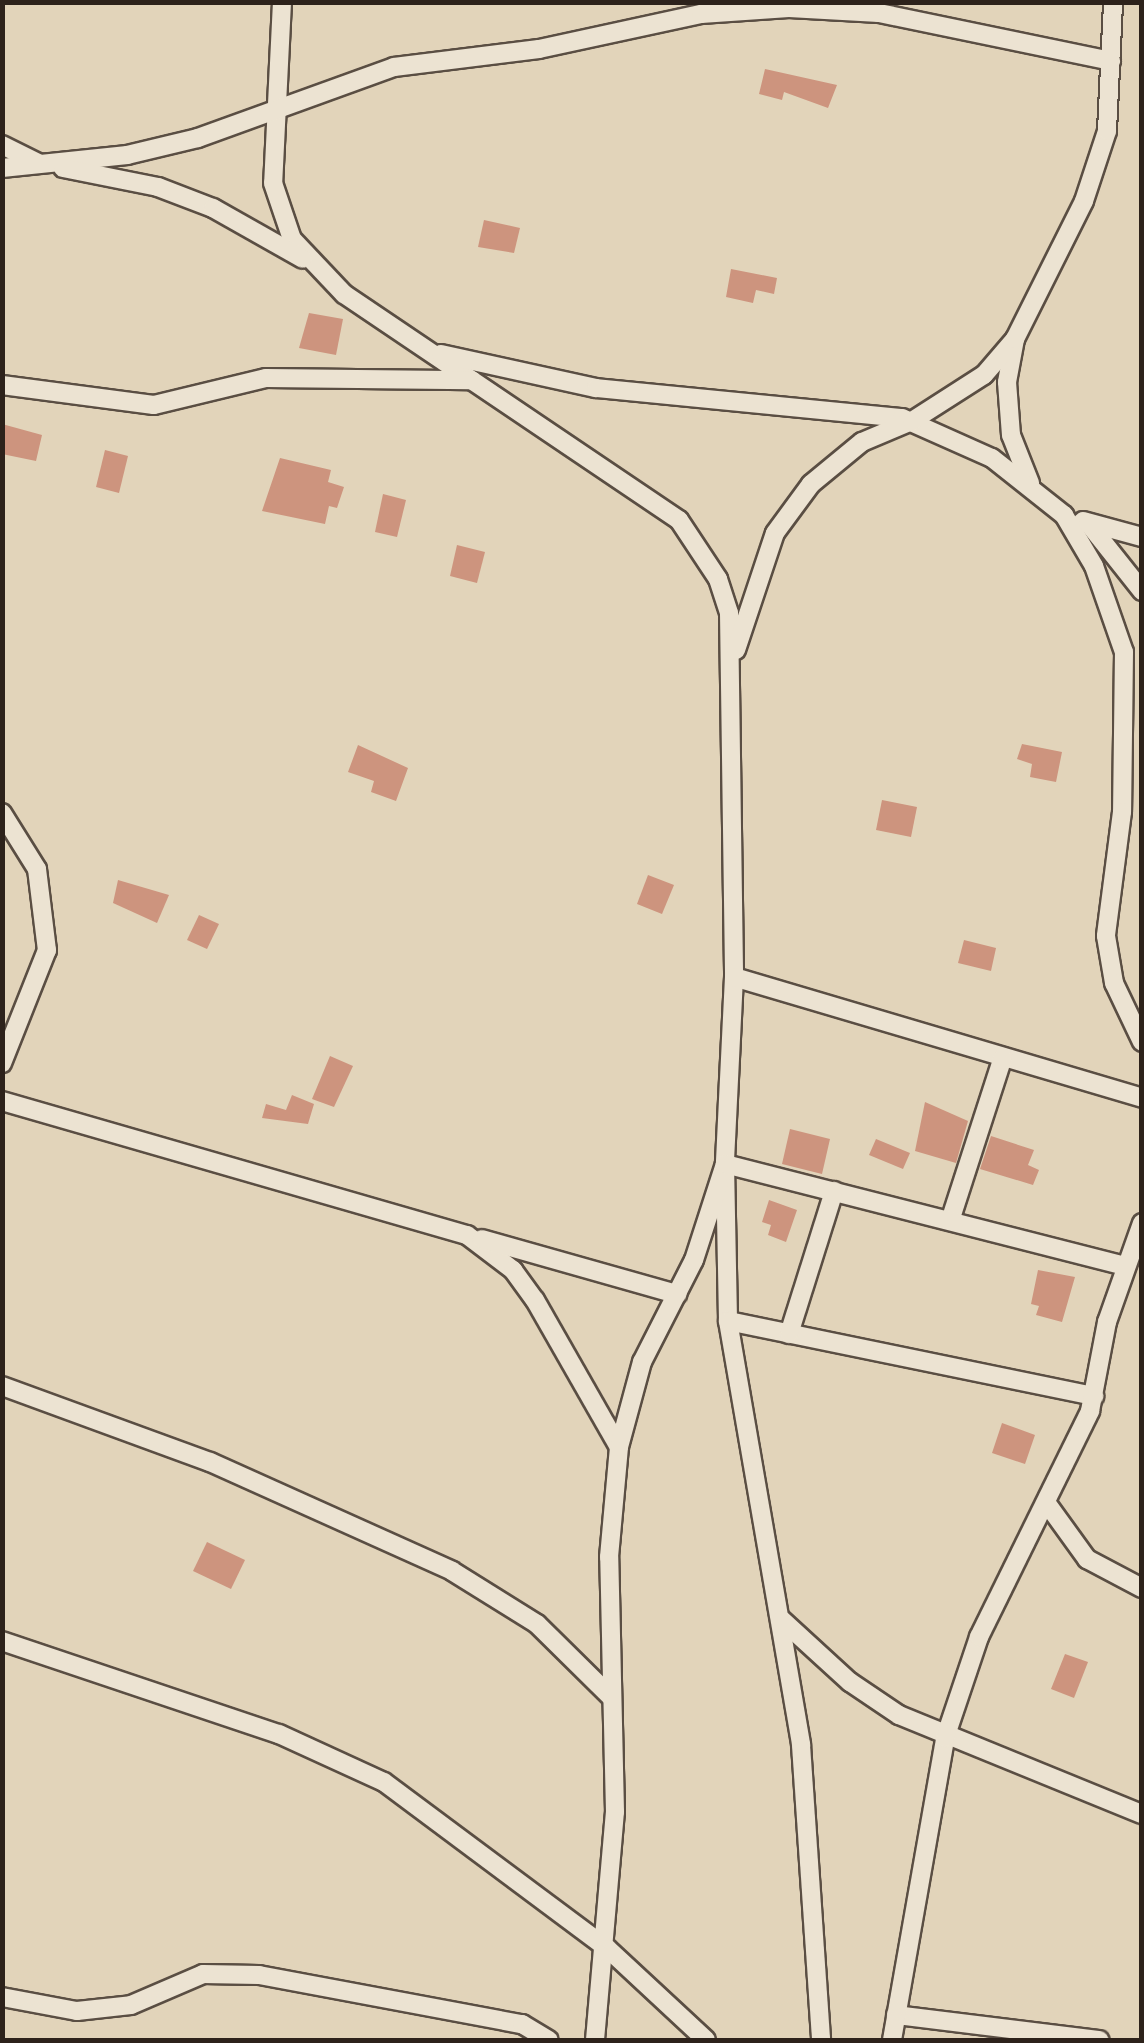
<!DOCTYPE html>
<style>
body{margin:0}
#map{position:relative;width:1144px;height:2043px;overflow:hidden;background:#e2d4ba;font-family:"IM FELL English",serif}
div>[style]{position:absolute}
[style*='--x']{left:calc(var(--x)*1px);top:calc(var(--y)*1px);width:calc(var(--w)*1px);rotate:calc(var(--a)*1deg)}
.building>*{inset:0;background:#cd947e}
.roads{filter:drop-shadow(2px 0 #5a4e43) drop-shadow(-2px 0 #5a4e43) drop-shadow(0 2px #5a4e43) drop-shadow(0 -2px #5a4e43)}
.minor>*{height:18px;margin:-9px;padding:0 9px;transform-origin:9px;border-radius:9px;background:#ece3d2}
span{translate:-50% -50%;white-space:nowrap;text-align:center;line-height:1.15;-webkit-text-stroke:8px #ece3d2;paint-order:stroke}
.frame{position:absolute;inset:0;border:5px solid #2d221b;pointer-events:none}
</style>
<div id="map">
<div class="building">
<i style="clip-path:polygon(765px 69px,837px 85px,828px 108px,784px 92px,782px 100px,759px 94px)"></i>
<i style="clip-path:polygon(484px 220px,520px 228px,514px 253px,478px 247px)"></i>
<i style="clip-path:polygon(731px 269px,777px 278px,774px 294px,756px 290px,753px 303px,726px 297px)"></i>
<i style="clip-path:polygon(309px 313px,343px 319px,336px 355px,299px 348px)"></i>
<i style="clip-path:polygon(2px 424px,42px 435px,36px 461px,2px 454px)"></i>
<i style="clip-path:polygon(105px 450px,128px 456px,119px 493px,96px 487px)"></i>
<i style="clip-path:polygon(280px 458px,331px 470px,328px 482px,344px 487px,337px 508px,329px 506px,325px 524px,262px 511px)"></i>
<i style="clip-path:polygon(383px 494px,406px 500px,397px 537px,375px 532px)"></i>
<i style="clip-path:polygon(457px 545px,485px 552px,477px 583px,450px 576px)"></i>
<i style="clip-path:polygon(1022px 744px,1062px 752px,1056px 782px,1030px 777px,1032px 764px,1017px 759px)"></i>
<i style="clip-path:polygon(358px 745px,408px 768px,396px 801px,371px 792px,374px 781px,348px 772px)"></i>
<i style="clip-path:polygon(882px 800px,917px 807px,911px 837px,876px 830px)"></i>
<i style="clip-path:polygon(648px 875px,674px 885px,662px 914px,637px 904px)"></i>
<i style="clip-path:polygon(118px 880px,169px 895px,157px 923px,113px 903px)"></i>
<i style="clip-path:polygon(199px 915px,219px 924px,207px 949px,187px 940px)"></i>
<i style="clip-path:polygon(964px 940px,996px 948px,991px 971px,958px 963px)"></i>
<i style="clip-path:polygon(330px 1056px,353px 1066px,334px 1107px,312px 1099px)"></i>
<i style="clip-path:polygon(292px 1095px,314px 1104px,308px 1124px,262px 1118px,266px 1104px,286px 1110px)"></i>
<i style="clip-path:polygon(925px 1102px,968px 1121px,956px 1163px,915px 1151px)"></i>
<i style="clip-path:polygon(790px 1129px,830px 1139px,822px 1174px,782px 1164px)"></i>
<i style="clip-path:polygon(991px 1136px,1034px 1150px,1028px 1165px,1039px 1170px,1033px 1185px,980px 1169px)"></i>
<i style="clip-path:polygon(876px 1139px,910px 1153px,903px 1169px,869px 1155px)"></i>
<i style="clip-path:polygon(769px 1200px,797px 1210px,786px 1242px,768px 1235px,771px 1225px,762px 1222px)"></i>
<i style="clip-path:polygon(1038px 1270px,1075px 1277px,1062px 1322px,1036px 1315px,1039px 1306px,1031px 1304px)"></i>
<i style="clip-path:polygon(1002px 1423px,1035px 1435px,1025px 1464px,992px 1453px)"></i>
<i style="clip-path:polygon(207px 1542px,245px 1560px,231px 1589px,193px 1571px)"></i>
<i style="clip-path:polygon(1065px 1654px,1088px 1662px,1074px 1698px,1051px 1689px)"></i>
</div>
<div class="roads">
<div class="minor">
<i style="--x:282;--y:2;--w:181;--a:92.8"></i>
<i style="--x:273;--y:183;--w:59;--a:71.3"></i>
<i style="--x:292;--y:239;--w:76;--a:46.6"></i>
<i style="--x:344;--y:294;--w:404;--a:34"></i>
<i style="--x:679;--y:520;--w:71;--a:56.5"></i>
<i style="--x:718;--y:579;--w:36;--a:72"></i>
<i style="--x:729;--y:613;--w:364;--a:89.2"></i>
<i style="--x:734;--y:977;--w:187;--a:92.8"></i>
<i style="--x:725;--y:1164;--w:157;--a:88.9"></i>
<i style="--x:728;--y:1321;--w:430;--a:80.2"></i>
<i style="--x:801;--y:1745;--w:296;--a:86.1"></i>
<i style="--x:2;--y:145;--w:40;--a:26.6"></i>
<i style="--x:2;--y:168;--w:126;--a:-5.9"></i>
<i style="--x:127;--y:155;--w:73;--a:-13.5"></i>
<i style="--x:198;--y:138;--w:208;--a:-19.9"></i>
<i style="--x:394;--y:67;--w:146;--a:-7.1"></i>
<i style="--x:539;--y:49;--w:166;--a:-12.2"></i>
<i style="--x:701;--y:14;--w:88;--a:-3.9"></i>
<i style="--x:789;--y:8;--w:90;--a:3.2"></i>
<i style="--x:879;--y:13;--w:237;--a:11.7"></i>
<i style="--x:63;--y:168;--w:97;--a:11.3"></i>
<i style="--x:158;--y:187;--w:59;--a:20.9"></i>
<i style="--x:213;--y:208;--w:103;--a:29.5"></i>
<i style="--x:1015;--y:339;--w:44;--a:100.5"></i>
<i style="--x:1007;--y:382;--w:53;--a:85.7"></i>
<i style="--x:1011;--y:435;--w:52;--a:68.4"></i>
<i style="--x:441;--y:354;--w:159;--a:12.4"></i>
<i style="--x:596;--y:388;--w:307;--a:5.6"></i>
<i style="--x:902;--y:418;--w:98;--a:24"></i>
<i style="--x:992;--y:458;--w:92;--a:38.4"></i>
<i style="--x:1064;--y:515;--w:59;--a:59.5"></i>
<i style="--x:1094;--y:566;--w:91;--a:70.8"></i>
<i style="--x:1124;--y:652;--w:160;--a:90.7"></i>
<i style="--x:1122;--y:812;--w:125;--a:97.4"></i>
<i style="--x:1106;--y:936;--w:48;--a:80.3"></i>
<i style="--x:1114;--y:983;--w:65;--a:64.6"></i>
<i style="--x:2;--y:385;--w:153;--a:7.5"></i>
<i style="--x:154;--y:405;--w:115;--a:-13.6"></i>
<i style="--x:266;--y:378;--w:206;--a:0.6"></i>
<i style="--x:1083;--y:521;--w:61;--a:15.2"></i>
<i style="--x:1088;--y:523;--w:87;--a:51.5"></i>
<i style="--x:736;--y:650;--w:123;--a:-71.6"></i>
<i style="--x:775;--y:533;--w:61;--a:-53.7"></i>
<i style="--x:811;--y:484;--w:66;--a:-39.5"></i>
<i style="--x:862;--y:442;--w:54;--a:-22.8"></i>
<i style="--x:912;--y:421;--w:85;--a:-32.6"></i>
<i style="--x:984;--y:375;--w:48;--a:-49.3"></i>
<i style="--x:1015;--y:339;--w:154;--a:-63.4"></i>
<i style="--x:1084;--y:201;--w:74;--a:-71.8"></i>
<i style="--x:1107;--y:131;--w:129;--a:-87.3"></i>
<i style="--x:2;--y:813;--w:66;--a:58"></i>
<i style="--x:37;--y:869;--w:82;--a:83"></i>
<i style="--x:47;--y:950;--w:122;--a:111.7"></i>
<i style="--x:734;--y:977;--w:426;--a:16.5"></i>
<i style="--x:2;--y:1101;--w:484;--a:16.1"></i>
<i style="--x:467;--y:1235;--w:58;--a:37.3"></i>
<i style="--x:513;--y:1270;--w:37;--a:54"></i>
<i style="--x:535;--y:1300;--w:169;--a:60.3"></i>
<i style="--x:951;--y:1218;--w:169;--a:-72.1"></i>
<i style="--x:482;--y:1239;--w:203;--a:15.8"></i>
<i style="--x:728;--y:1321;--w:374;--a:11.6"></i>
<i style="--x:789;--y:1334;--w:150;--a:-72.5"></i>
<i style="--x:2;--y:1386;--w:221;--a:20.1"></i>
<i style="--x:210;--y:1462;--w:265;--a:24.2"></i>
<i style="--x:452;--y:1571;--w:100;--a:31.9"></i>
<i style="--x:537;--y:1624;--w:105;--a:44.6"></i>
<i style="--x:1048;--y:1505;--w:67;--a:54.2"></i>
<i style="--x:1087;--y:1559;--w:62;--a:27.8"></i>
<i style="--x:782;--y:1620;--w:92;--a:42.4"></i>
<i style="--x:850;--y:1682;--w:59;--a:34"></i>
<i style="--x:899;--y:1715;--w:262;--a:22.2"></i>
<i style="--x:2;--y:1641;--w:292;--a:18.6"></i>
<i style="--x:279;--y:1734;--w:115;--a:24.6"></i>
<i style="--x:384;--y:1782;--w:278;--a:36.7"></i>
<i style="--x:607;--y:1948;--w:135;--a:42.9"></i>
<i style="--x:2;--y:1997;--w:76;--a:10.6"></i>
<i style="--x:77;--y:2011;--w:54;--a:-6.3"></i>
<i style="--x:131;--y:2005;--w:78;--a:-23.3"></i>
<i style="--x:203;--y:1974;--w:56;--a:1"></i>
<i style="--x:259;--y:1975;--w:268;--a:10.6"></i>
<i style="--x:522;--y:2024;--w:31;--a:31"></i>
<i style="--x:896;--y:2015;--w:205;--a:7"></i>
<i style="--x:595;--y:2040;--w:229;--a:-85"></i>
<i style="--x:615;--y:1812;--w:255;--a:-91.3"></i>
<i style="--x:609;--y:1557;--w:110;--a:-84.8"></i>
<i style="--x:619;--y:1447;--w:88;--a:-74.9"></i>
<i style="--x:642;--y:1362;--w:114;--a:-63"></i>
<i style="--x:694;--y:1260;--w:101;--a:-72.1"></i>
<i style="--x:725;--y:1164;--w:413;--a:14.3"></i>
<i style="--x:892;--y:2040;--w:307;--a:-80"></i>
<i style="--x:945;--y:1738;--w:107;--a:-71.4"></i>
<i style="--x:979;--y:1637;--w:252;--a:-63.8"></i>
<i style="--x:1090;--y:1411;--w:91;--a:-79.2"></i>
<i style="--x:1107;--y:1322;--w:105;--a:-70.5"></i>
</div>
</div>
<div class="frame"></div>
</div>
